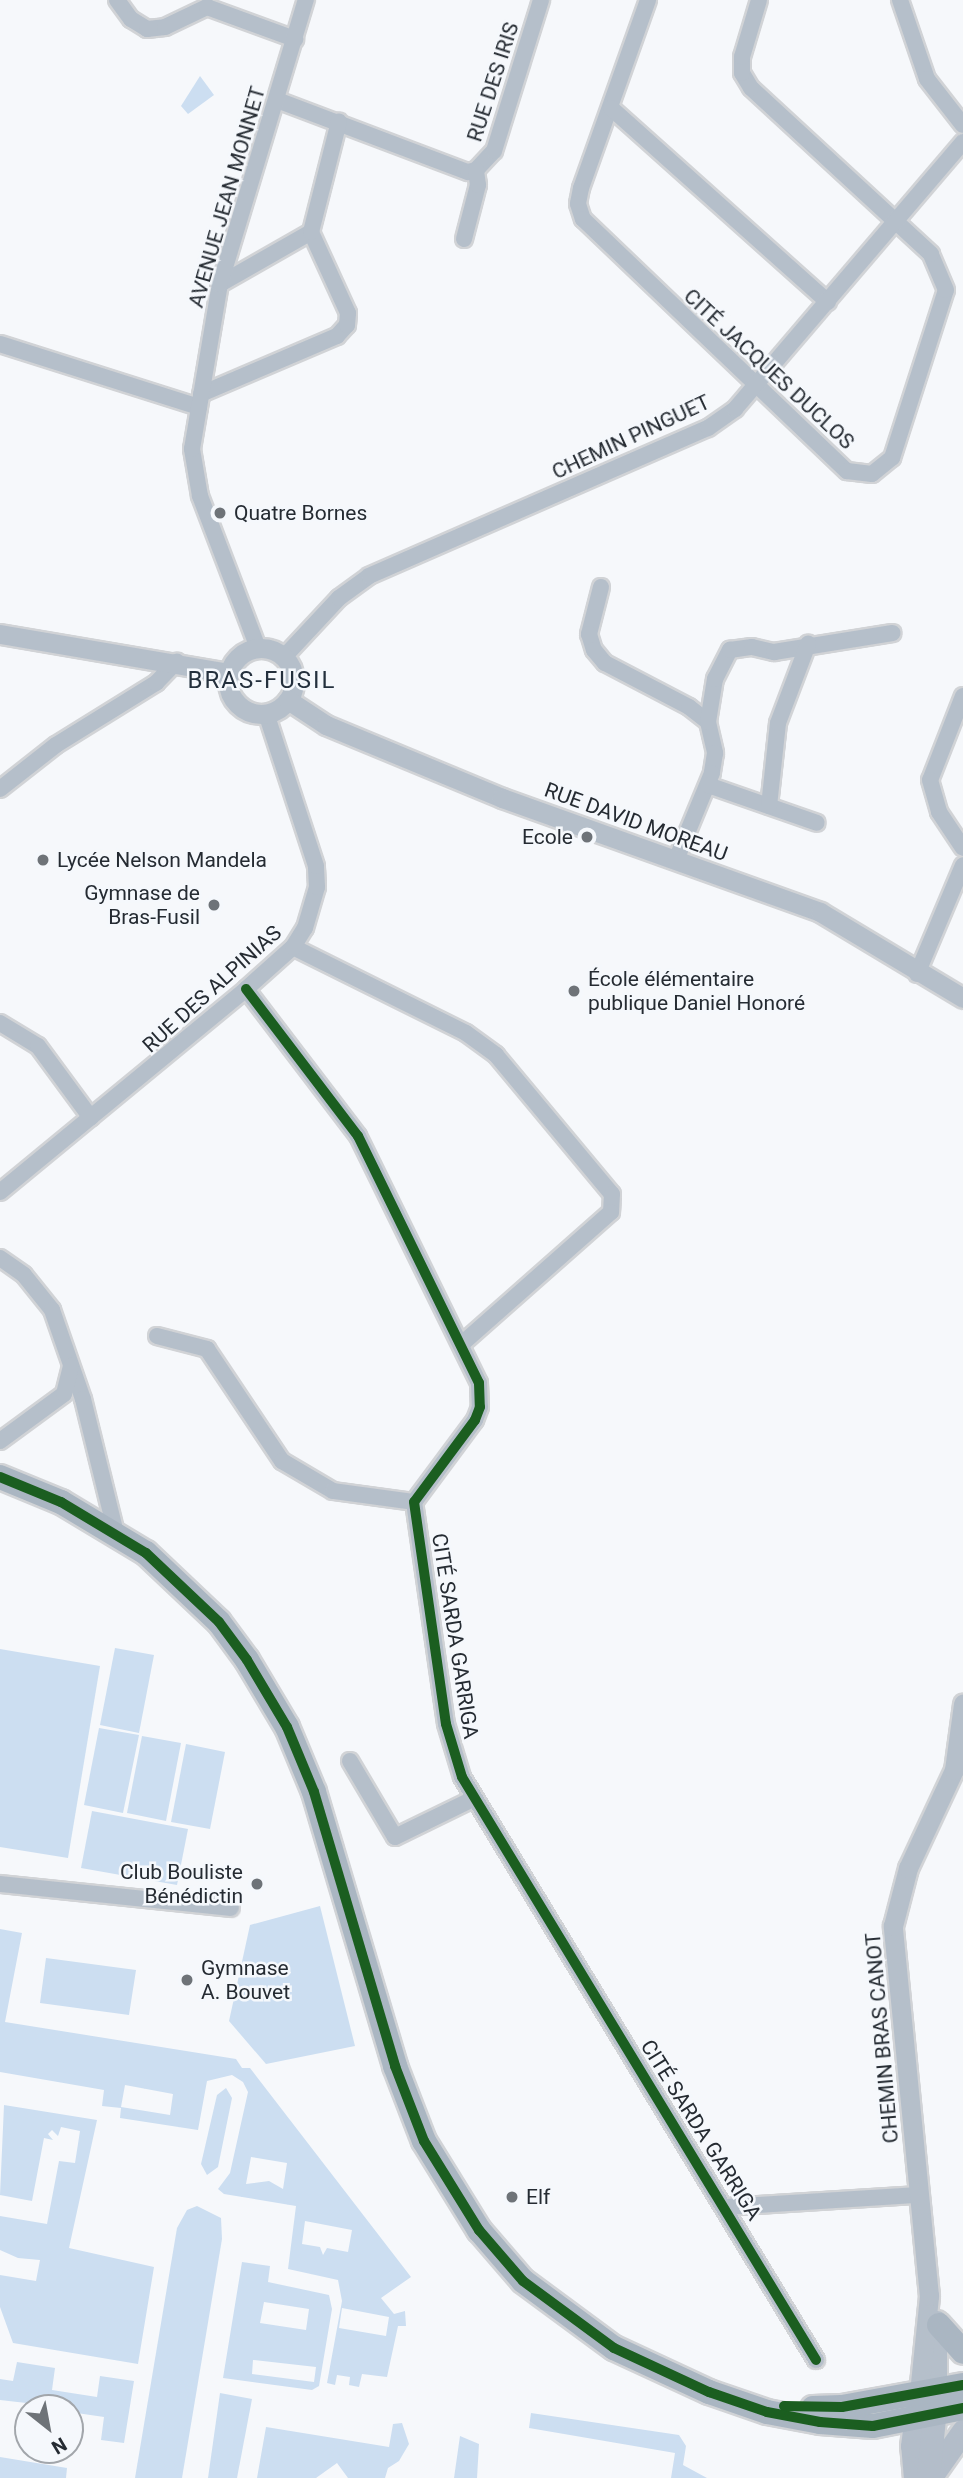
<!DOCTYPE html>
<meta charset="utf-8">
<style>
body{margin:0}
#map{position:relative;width:963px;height:2478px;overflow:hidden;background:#f6f8fb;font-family:Roboto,sans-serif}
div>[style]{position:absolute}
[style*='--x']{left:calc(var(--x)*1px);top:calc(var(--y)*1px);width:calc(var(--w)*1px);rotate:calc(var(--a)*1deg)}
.green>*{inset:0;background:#ccdef1}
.roads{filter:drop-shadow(2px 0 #d1d3d6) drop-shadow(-2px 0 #d1d3d6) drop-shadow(0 2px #d1d3d6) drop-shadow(0 -2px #d1d3d6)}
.minor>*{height:16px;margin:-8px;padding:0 8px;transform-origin:8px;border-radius:8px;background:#b5bfca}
.tertiary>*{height:19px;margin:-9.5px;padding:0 9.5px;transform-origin:9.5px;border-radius:9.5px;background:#b5bfca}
.tertiary>.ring{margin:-9.5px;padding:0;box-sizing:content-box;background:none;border:19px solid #b5bfca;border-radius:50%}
.secondary>*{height:23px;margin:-11.5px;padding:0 11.5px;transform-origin:11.5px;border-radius:11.5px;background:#b3bdc9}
.primary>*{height:24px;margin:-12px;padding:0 12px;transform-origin:12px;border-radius:12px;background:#aab6c2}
.cycleway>*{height:10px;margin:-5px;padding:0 5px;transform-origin:5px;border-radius:5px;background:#1b5e20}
.dots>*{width:19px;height:19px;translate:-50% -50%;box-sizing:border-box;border:4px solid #f5f8fc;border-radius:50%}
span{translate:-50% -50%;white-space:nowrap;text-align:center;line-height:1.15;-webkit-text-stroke:5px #f5f8fc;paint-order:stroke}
.street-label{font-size:21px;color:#252b32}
.poi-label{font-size:21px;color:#252b32}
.left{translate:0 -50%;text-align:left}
.right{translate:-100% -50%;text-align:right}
.quarter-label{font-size:24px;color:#24303d;letter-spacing:2px}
.north{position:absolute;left:14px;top:2394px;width:70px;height:70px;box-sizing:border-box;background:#f5f8fc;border:2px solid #a2a6ab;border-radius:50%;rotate:149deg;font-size:19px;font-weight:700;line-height:28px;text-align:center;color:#252b32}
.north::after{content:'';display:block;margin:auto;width:24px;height:32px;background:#6e7378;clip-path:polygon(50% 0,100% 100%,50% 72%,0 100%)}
</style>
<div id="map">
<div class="green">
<i style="clip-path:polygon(200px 76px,214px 95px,188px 114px,181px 106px)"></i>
<i style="clip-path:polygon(115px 1648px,154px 1655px,139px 1733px,100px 1725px)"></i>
<i style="clip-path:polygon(0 1649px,100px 1666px,68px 1858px,0 1847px)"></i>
<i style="clip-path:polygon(99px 1728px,139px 1735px,123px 1813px,84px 1805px)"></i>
<i style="clip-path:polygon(142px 1736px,181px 1743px,166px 1821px,127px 1813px)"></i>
<i style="clip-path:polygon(186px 1744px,225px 1752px,210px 1829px,171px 1822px)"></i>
<i style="clip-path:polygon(92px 1811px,188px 1829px,177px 1885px,81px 1868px)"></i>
<i style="clip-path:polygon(320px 1906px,355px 2046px,266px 2064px,229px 2021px,250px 1925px)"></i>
<i style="clip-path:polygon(evenodd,0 1929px,22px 1933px,5px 2022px,236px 2059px,242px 2068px,250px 2068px,411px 2277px,381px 2298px,394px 2314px,405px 2311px,406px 2326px,398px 2326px,387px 2377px,362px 2374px,359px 2387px,349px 2385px,350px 2377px,337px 2375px,335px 2385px,327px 2383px,342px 2301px,338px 2280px,288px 2269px,296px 2206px,224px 2194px,218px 2189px,230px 2173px,248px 2092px,243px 2082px,232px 2075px,207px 2081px,198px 2130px,120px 2118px,121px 2108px,102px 2106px,104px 2090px,0 2072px,0 1929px,125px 2085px,173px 2094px,170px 2115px,121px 2107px,125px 2085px,0 1929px,251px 2157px,287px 2163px,283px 2189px,269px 2181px,246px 2184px,251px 2157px,0 1929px,305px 2221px,352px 2230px,348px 2252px,327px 2248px,323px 2255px,320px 2247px,302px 2244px,305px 2221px,0 1929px,342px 2308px,389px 2317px,386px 2336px,339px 2328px,342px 2308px)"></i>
<i style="clip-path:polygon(46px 1958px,136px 1970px,129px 2015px,40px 2003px)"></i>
<i style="clip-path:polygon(226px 2088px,232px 2098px,218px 2167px,207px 2175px,201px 2164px,217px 2095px)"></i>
<i style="clip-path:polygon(4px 2105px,97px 2120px,69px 2248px,154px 2267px,138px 2364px,13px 2343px,0 2307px,0 2275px,36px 2281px,40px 2260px,18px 2258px,0 2250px,0 2216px,47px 2224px,59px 2161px,75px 2163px,80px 2131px,61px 2127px,58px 2136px,52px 2130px,48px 2134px,53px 2140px,44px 2138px,32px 2201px,0 2195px)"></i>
<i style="clip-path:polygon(197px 2206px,221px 2218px,222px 2239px,182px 2478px,135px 2478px,177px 2228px,187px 2210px)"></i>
<i style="clip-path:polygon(evenodd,242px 2262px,270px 2266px,268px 2282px,329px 2295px,332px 2309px,319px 2386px,312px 2390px,223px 2378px,242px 2262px,264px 2302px,309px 2309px,306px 2330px,260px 2323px,264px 2302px,242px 2262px,253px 2360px,316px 2367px,314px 2382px,252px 2374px,253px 2360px)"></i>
<i style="clip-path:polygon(17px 2362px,55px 2368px,52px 2390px,97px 2397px,100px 2376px,134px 2381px,124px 2443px,101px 2440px,104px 2417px,70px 2412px,70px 2408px,0 2400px,0 2379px,13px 2381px)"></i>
<i style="clip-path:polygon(220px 2393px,252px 2399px,237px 2478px,208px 2478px)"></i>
<i style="clip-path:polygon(531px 2413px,679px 2435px,686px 2446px,683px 2465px,707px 2478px,671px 2478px,675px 2453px,529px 2428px)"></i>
<i style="clip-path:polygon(402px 2423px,409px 2444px,399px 2461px,388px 2468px,385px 2478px,348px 2478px,337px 2463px,316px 2478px,257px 2478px,266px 2427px,389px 2447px,393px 2424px)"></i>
<i style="clip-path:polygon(460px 2436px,479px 2444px,477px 2478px,454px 2478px)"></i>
<i style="clip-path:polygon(0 2457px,67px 2468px,66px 2478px,0 2478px)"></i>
</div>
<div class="roads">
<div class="minor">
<i style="--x:117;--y:0;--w:24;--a:54"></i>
<i style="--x:131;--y:19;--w:19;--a:32"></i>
<i style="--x:147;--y:29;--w:18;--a:-6"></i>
<i style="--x:165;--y:27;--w:47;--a:-25.5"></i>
<i style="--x:207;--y:7;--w:94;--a:20"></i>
<i style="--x:648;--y:0;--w:200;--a:109.6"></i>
<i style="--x:581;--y:188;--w:16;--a:101"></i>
<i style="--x:578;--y:204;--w:16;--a:72"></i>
<i style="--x:583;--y:219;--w:365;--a:43.7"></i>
<i style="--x:847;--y:471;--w:25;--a:7"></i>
<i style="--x:872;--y:474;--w:26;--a:-39"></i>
<i style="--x:892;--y:458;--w:176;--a:-72.2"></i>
<i style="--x:946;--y:290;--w:39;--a:-113"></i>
<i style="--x:931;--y:254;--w:245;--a:-137.3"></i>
<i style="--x:751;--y:88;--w:17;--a:-121"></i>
<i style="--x:742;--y:73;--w:16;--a:-90"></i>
<i style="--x:742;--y:57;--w:59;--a:-73.4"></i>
<i style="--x:900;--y:0;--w:83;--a:71.1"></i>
<i style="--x:927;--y:79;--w:58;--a:52"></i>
<i style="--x:277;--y:100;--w:204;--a:20.7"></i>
<i style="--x:468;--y:172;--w:8;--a:-14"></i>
<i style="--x:476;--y:170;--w:26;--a:-47"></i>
<i style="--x:494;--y:151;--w:158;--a:-72.7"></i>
<i style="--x:611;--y:108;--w:291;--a:41.8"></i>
<i style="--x:464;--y:239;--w:56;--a:-75.5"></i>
<i style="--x:478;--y:185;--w:15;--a:-98"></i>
<i style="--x:220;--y:284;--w:105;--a:-29.7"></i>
<i style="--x:0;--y:344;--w:209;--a:17.6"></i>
<i style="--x:201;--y:394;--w:148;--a:-23.1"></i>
<i style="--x:337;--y:336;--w:15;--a:-48"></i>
<i style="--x:347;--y:325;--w:12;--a:-85"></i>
<i style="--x:348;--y:313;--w:89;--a:-114.6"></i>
<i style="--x:311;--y:232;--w:114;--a:-75.8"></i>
<i style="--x:601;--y:587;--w:49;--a:104.3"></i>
<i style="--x:589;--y:634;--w:17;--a:73"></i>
<i style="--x:594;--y:650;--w:17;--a:50"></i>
<i style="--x:605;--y:663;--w:95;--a:27.6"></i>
<i style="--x:689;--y:707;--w:24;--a:38"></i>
<i style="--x:708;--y:722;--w:32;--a:77"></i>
<i style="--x:715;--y:753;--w:20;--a:99"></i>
<i style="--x:712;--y:773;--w:94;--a:112.5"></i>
<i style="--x:258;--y:648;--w:163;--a:-110.9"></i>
<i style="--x:200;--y:496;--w:48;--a:-99.7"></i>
<i style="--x:192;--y:449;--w:167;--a:-80.4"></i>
<i style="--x:220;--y:284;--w:297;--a:-73.2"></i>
<i style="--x:284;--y:657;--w:81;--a:-47"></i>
<i style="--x:339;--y:598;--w:37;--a:-36"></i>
<i style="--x:369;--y:576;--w:370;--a:-23.6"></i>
<i style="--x:708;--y:428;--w:33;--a:-35"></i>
<i style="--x:735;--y:409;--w:351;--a:-49.5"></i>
<i style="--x:963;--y:696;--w:90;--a:111.4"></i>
<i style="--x:930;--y:780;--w:33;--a:74"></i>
<i style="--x:939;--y:812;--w:43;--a:56.3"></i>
<i style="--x:708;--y:722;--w:44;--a:-80.8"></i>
<i style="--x:715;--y:679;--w:33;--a:-63"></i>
<i style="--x:730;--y:650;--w:22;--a:-8"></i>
<i style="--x:752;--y:647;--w:23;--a:13"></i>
<i style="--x:774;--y:652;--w:120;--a:-9.1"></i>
<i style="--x:708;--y:785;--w:115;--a:19.2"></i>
<i style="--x:0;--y:789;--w:71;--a:-38.2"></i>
<i style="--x:56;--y:745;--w:118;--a:-31.8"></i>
<i style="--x:156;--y:683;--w:30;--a:-46"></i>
<i style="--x:769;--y:806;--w:83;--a:-83.8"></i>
<i style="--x:778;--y:723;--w:85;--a:-69.2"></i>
<i style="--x:293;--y:947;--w:193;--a:26.4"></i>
<i style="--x:466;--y:1033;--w:37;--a:36"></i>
<i style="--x:496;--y:1055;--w:181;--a:50.2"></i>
<i style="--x:612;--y:1194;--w:18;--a:93"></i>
<i style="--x:611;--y:1212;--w:199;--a:138.5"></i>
<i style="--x:917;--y:974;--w:118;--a:-67.1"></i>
<i style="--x:246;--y:989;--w:185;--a:52.7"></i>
<i style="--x:358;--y:1136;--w:275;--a:63.9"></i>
<i style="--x:479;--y:1383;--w:24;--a:88"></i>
<i style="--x:480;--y:1407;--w:14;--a:111"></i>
<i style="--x:475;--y:1420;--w:102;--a:126.6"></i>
<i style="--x:414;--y:1502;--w:224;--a:81.8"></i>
<i style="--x:446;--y:1724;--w:55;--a:73.2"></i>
<i style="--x:462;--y:1777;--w:682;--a:58.73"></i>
<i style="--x:0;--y:1023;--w:44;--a:31.2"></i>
<i style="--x:38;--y:1046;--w:89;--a:53.6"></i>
<i style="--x:0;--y:1192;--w:319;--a:-39.5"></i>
<i style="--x:246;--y:989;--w:63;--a:-41.8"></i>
<i style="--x:293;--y:947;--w:22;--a:-58"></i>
<i style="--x:305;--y:928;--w:43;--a:-73.7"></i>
<i style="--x:317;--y:887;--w:21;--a:-93"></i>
<i style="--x:316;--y:866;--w:161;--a:-108.1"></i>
<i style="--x:0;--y:1258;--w:29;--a:35"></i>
<i style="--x:24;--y:1275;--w:45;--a:51.3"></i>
<i style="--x:52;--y:1310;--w:94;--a:70.8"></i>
<i style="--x:83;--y:1399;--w:138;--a:76.2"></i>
<i style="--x:157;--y:1336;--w:52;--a:14.6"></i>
<i style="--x:207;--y:1349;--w:135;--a:56.2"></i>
<i style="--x:282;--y:1461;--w:59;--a:30.5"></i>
<i style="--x:333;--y:1491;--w:82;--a:7.7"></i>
<i style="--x:0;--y:1441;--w:79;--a:-36.3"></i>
<i style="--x:64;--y:1394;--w:29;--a:-76"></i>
<i style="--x:350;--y:1761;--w:88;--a:59.4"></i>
<i style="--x:395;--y:1837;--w:87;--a:-26"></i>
<i style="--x:0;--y:1884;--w:232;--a:5.9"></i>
<i style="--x:726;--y:2207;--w:193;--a:-3.6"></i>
</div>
<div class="tertiary">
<i style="--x:0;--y:634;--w:231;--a:9.7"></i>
<i class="ring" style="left:228px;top:648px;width:47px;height:47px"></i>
<i style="--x:288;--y:700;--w:45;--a:33.3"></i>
<i style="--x:326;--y:725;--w:191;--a:22.5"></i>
<i style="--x:502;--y:798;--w:338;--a:19.7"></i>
<i style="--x:820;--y:912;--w:167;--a:31"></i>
<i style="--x:937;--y:2390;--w:70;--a:-90"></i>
<i style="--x:919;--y:2393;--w:98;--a:-84.1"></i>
<i style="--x:929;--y:2296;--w:372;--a:-95.6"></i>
<i style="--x:893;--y:1926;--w:60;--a:-75.5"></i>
<i style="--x:908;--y:1868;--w:108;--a:-64.9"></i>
<i style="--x:954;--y:1770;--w:67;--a:-82.2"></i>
</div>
<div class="secondary">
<i style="--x:932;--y:2475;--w:54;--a:-54.8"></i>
<i style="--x:915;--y:2478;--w:32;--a:-95"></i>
<i style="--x:912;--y:2446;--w:46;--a:-82.6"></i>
<i style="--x:928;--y:2478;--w:80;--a:-84.3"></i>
</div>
<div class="primary">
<i style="--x:0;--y:1477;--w:66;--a:22.3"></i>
<i style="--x:61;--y:1502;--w:99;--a:31"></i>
<i style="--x:146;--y:1553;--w:100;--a:43.4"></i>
<i style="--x:219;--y:1622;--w:47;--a:53.6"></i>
<i style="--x:247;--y:1660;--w:78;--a:59.2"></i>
<i style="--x:287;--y:1727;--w:70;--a:67.4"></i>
<i style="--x:314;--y:1792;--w:286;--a:73.5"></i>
<i style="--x:395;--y:2066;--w:80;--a:68.9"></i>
<i style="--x:424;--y:2141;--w:105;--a:58.3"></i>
<i style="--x:479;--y:2230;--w:67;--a:49.2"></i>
<i style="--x:523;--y:2281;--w:113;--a:36.4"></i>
<i style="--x:614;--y:2348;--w:105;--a:24.9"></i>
<i style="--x:709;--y:2392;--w:61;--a:19"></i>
<i style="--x:767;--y:2412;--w:54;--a:10.7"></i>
<i style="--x:820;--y:2422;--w:53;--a:4.3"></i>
<i style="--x:873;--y:2426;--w:92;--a:-11.3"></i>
<i style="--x:939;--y:2325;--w:36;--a:48"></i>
<i style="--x:813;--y:2408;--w:29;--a:-2"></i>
<i style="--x:842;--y:2407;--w:123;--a:-10.3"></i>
</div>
</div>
<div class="cycleway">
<i style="--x:246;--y:989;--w:185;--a:52.7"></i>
<i style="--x:358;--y:1136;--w:275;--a:63.9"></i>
<i style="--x:479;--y:1383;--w:24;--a:88"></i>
<i style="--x:480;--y:1407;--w:14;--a:111"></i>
<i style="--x:475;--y:1420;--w:102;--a:126.6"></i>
<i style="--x:414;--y:1502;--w:224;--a:81.8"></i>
<i style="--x:446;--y:1724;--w:55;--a:73.2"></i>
<i style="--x:462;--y:1777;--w:682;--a:58.73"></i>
<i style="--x:0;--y:1477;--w:66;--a:22.3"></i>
<i style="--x:61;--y:1502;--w:99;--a:31"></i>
<i style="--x:146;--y:1553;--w:100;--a:43.4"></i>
<i style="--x:219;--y:1622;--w:47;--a:53.6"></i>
<i style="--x:247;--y:1660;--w:78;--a:59.2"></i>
<i style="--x:287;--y:1727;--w:70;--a:67.4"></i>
<i style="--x:314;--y:1792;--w:286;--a:73.5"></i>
<i style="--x:395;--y:2066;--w:80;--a:68.9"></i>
<i style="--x:424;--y:2141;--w:105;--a:58.3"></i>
<i style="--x:479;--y:2230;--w:67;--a:49.2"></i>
<i style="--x:523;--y:2281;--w:113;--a:36.4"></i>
<i style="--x:614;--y:2348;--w:105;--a:24.9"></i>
<i style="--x:709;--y:2392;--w:61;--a:19"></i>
<i style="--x:767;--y:2412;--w:54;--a:10.7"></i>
<i style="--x:820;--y:2422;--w:53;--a:4.3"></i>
<i style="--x:873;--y:2426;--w:92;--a:-11.3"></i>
<i style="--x:784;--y:2406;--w:58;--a:1"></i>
<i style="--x:842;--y:2407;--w:123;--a:-10.3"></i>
</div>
<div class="dots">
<i style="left:220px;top:513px;background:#6e7378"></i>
<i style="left:587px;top:837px;background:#6e7378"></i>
<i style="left:43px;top:860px;background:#6e7378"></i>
<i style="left:214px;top:905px;background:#6e7378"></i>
<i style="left:574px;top:991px;background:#6e7378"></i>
<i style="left:257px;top:1884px;background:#6e7378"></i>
<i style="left:187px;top:1980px;background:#6e7378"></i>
<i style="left:512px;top:2197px;background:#6e7378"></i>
</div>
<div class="street-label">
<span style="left:493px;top:82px;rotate:-72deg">RUE DES IRIS</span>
<span style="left:227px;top:197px;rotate:-74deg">AVENUE JEAN MONNET</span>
<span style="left:769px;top:369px;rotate:43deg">CITÉ JACQUES DUCLOS</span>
<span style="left:631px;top:437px;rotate:-25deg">CHEMIN PINGUET</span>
<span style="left:636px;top:822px;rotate:20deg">RUE DAVID MOREAU</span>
<span style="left:212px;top:989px;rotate:-42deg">RUE DES ALPINIAS</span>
<span style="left:455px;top:1636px;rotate:81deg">CITÉ SARDA GARRIGA</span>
<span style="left:882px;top:2038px;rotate:-95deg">CHEMIN BRAS CANOT</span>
<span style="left:701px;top:2130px;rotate:58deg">CITÉ SARDA GARRIGA</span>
</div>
<div class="poi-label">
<span class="left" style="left:234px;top:513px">Quatre Bornes</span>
<span class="right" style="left:573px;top:837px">Ecole</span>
<span class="left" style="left:57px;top:860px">Lycée Nelson Mandela</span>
<span class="right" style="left:200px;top:905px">Gymnase de<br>Bras-Fusil</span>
<span class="left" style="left:588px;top:991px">École élémentaire<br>publique Daniel Honoré</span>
<span class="right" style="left:243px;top:1884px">Club Bouliste<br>Bénédictin</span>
<span class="left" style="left:201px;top:1980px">Gymnase<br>A. Bouvet</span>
<span class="left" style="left:526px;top:2197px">Elf</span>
</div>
<div class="quarter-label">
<span style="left:262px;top:681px">BRAS-FUSIL</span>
</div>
<div class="north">N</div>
</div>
